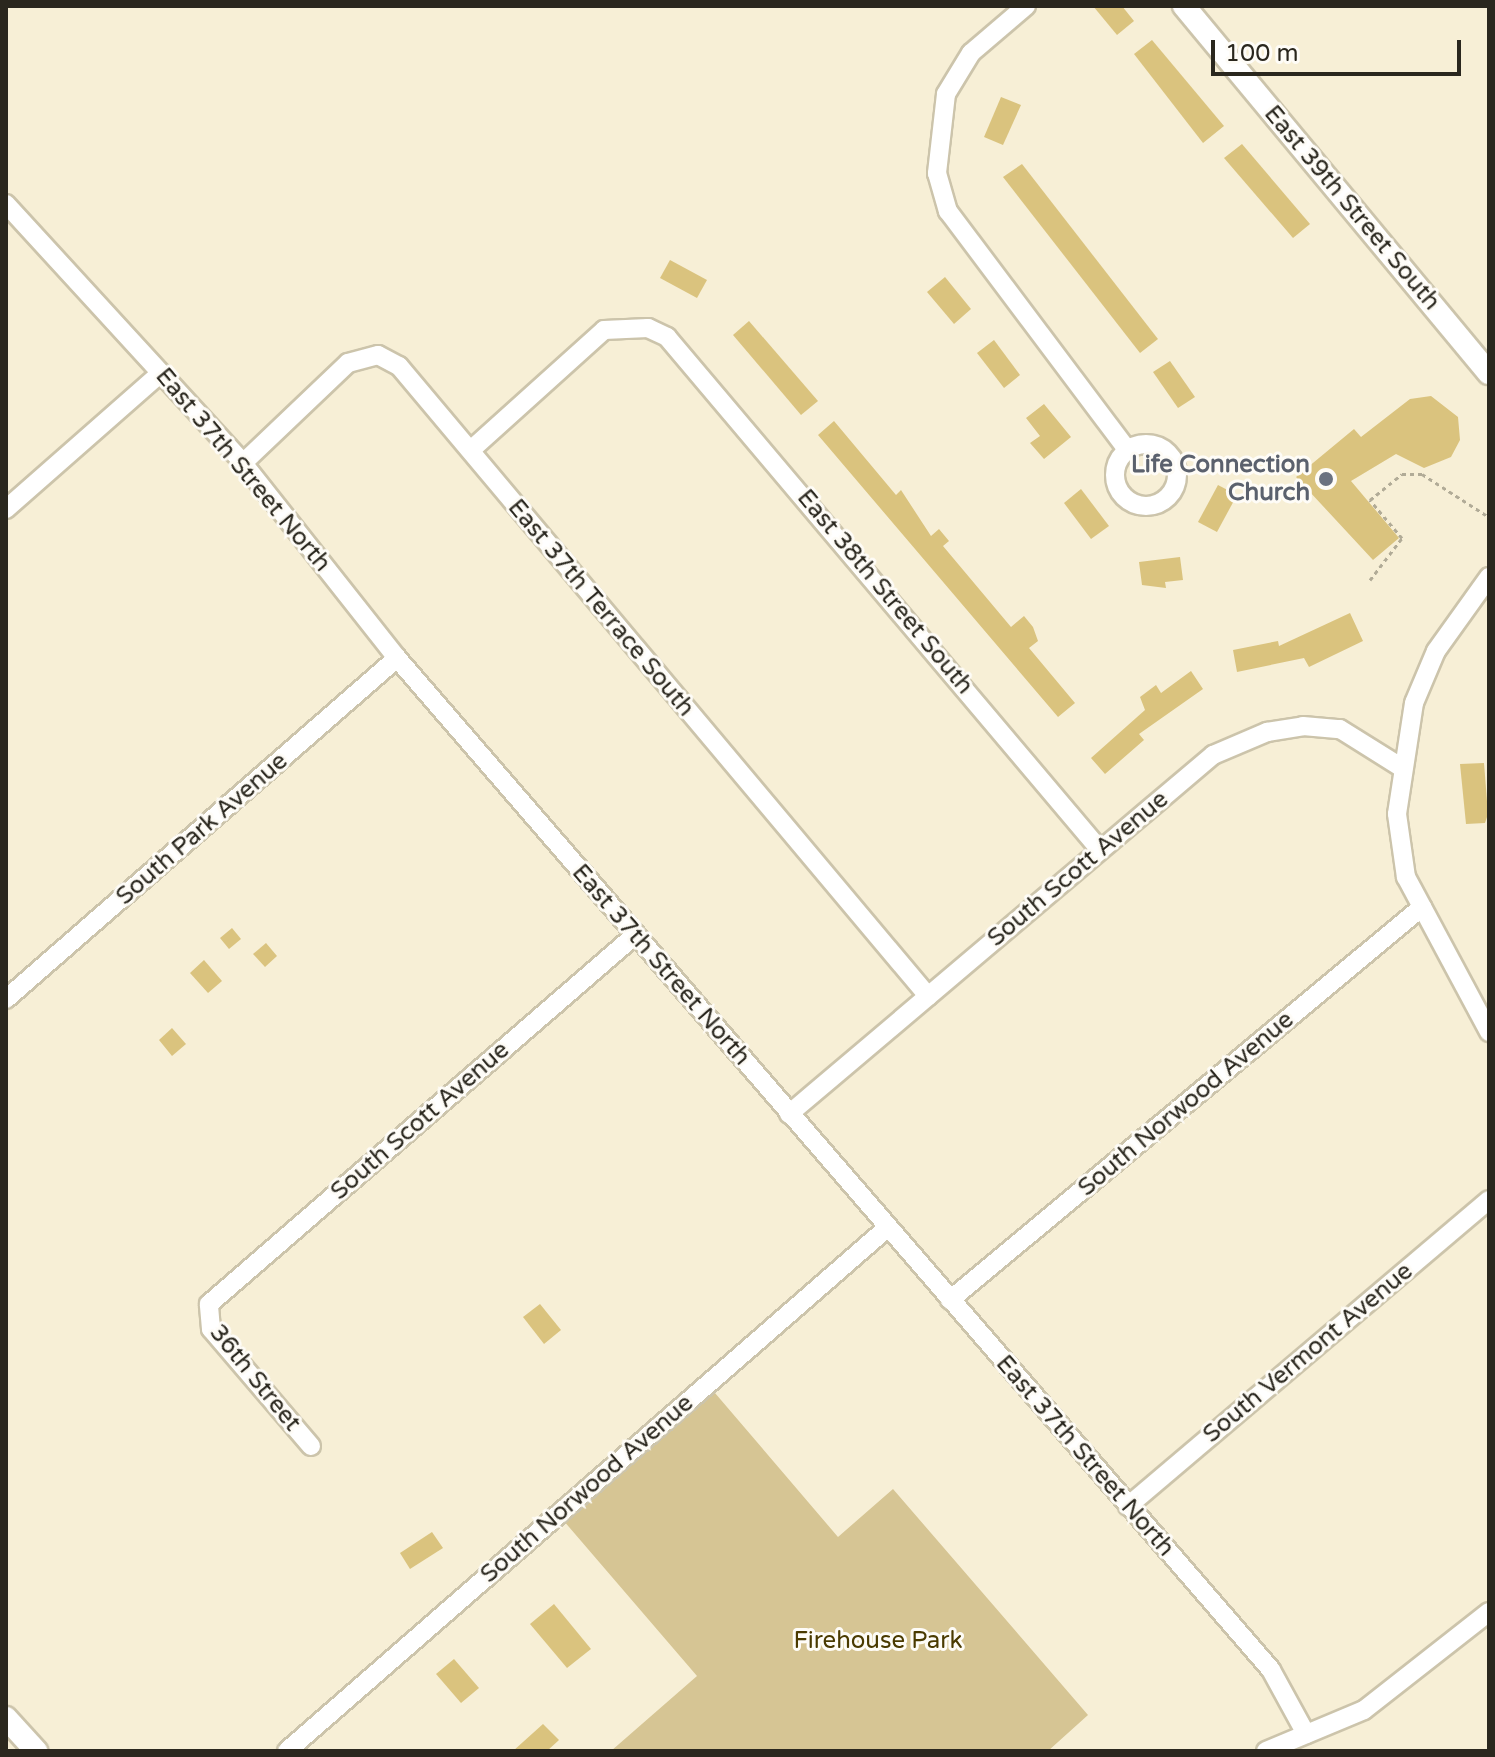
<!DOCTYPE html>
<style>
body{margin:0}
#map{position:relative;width:1495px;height:1757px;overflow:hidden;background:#f7efd6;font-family:"Varela Round",sans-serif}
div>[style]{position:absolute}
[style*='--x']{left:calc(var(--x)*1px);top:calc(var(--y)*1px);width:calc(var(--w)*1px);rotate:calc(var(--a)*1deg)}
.green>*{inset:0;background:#d6c594}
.building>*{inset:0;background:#dac37e}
.path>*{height:3px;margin-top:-1.5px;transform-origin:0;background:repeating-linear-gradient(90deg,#b1ab97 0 4px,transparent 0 8px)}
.roads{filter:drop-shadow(2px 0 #ccc4ab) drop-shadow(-2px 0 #ccc4ab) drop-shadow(0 2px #ccc4ab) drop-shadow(0 -2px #ccc4ab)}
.minor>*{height:18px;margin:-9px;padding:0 9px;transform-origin:9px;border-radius:9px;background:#fff}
.minor>.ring{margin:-9px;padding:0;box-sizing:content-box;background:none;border:18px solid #fff;border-radius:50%}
.major>*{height:22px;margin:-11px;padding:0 11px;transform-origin:11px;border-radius:11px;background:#fff}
.dots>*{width:22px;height:22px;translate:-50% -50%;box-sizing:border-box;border:4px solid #fefcf7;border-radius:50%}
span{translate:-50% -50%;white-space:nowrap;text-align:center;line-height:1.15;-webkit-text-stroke:6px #fefcf7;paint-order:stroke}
.street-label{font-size:24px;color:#2a271e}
.worship-label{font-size:24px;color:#5b616d;font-weight:700}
.right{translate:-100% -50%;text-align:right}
.park-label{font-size:24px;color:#4a3a00}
.frame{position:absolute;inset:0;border:8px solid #2a271e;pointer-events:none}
.scale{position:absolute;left:1211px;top:40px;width:250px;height:36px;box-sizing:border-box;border:4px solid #2a271e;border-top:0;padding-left:10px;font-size:24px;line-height:28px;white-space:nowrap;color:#2a271e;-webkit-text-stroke:6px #fefcf7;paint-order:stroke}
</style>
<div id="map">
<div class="green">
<i style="clip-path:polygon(715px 1393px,838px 1537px,893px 1489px,1088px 1715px,1048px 1751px,611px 1751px,697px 1676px,563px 1520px)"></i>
</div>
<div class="building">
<i style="clip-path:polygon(1093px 6px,1122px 6px,1134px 21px,1117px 35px)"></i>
<i style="clip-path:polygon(1152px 40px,1224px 126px,1203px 143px,1134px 54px)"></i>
<i style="clip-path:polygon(1001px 97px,1021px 105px,1003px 145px,984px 137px)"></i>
<i style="clip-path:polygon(1242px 144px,1310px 224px,1293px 238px,1224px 158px)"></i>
<i style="clip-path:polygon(1022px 164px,1158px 339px,1140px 353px,1003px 177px)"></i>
<i style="clip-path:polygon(670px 260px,707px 280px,697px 298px,660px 278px)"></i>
<i style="clip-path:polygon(945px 277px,971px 309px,954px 324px,927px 292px)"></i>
<i style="clip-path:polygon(749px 321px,818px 401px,801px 415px,733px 335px)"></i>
<i style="clip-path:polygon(994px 340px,1020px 375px,1004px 388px,977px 353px)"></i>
<i style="clip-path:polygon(1170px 361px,1195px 397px,1178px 408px,1153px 372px)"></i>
<i style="clip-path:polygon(1431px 396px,1458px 417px,1460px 440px,1451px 457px,1424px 468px,1396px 454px,1351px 481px,1399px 538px,1373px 560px,1296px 477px,1354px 429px,1361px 437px,1410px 399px)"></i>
<i style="clip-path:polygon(1044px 404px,1071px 437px,1044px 459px,1030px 443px,1040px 436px,1026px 418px)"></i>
<i style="clip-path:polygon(834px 421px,896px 495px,901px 490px,931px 536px,939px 529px,949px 541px,943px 546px,1011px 627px,1024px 616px,1033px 627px,1038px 641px,1029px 648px,1075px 703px,1058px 717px,818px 435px)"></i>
<i style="clip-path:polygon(1218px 485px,1237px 495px,1217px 532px,1198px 522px)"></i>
<i style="clip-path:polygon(1081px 489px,1109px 526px,1091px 539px,1064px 503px)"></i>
<i style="clip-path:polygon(1180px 557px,1183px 580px,1165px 582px,1166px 588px,1142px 585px,1139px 562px)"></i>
<i style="clip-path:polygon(1350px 613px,1363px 641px,1309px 667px,1304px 658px,1237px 672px,1233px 650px,1278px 641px,1279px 646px)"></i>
<i style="clip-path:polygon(1191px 671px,1203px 689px,1139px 734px,1144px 740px,1105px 774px,1091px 758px,1145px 710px,1140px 697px,1156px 685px,1161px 693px)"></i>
<i style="clip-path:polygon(1484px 763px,1488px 814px,1485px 823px,1466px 824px,1460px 764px)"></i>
<i style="clip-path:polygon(232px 928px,241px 939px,229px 949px,220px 938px)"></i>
<i style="clip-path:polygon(266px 943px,277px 956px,265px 967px,253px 954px)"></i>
<i style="clip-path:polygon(204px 960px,222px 981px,208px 993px,190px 973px)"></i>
<i style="clip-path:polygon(172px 1028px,186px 1044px,172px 1056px,159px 1040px)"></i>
<i style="clip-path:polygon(540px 1304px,561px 1330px,544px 1344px,523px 1317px)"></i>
<i style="clip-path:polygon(432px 1532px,443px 1548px,410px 1569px,400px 1553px)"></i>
<i style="clip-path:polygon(554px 1604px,591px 1649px,567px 1668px,530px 1624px)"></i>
<i style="clip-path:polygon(454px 1659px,479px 1688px,461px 1703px,436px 1674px)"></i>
<i style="clip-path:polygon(543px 1724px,559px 1740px,547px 1751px,513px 1751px)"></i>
</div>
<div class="path">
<i style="--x:1370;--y:580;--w:53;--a:-52.7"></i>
<i style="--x:1402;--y:538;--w:50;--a:-130.1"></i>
<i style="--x:1370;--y:500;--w:41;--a:-39.1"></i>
<i style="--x:1402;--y:474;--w:20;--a:0"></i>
<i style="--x:1422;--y:474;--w:80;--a:32.7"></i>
</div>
<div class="roads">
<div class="minor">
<i style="--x:1026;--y:6;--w:72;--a:139.5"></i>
<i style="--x:971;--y:53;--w:48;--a:121.4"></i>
<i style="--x:946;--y:94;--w:80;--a:96.5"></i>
<i style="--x:937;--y:173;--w:40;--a:74"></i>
<i style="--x:948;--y:211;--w:298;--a:53.1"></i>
<i style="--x:6;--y:204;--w:351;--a:47.5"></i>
<i style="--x:243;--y:463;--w:248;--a:51.7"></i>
<i style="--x:397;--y:658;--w:1337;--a:49.18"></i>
<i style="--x:1271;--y:1670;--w:73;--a:61.3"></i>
<i class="ring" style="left:1115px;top:444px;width:44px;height:44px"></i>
<i style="--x:472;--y:449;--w:178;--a:-42"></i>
<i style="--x:604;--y:330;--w:44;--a:-2.6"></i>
<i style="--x:648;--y:328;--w:21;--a:25"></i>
<i style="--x:667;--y:337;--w:671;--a:49.83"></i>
<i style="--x:243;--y:463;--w:145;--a:-43.6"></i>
<i style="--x:348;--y:363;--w:31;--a:-15"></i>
<i style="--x:378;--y:355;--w:24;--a:28"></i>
<i style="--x:399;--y:366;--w:823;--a:49.98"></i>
<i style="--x:6;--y:509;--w:206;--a:-41.3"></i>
<i style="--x:1489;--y:577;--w:91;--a:125.6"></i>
<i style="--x:1436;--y:651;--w:56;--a:112.9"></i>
<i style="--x:1414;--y:703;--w:112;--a:98.7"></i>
<i style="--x:1397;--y:814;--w:64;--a:81.9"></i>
<i style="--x:1406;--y:877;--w:176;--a:61.8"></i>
<i style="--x:6;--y:999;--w:519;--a:-41.09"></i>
<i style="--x:789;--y:1114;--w:556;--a:-40.25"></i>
<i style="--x:1213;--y:755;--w:59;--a:-23.1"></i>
<i style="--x:1267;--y:732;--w:36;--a:-9"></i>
<i style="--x:1303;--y:726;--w:37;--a:5"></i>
<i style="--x:1340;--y:729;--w:70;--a:32.1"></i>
<i style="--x:950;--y:1300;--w:614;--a:-39.78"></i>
<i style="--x:311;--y:1446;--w:154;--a:-130.5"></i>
<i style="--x:211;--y:1329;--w:25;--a:-95"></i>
<i style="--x:209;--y:1304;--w:562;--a:-40.89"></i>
<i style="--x:1128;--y:1506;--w:473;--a:-40.3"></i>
<i style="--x:287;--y:1751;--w:796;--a:-41.08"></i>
<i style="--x:1266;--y:1751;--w:106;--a:-22.7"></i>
<i style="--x:1364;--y:1710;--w:159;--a:-38.1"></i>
</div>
<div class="major">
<i style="--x:1184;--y:6;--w:477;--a:50.3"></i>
<i style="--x:6;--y:1718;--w:45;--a:47.7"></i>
</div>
</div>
<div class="dots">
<i style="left:1326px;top:479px;background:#6b7280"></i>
</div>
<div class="street-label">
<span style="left:1352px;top:208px;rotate:50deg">East 39th Street South</span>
<span style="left:243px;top:470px;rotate:50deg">East 37th Street North</span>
<span style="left:885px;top:592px;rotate:50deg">East 38th Street South</span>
<span style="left:601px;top:608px;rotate:50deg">East 37th Terrace South</span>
<span style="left:202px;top:829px;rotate:-41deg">South Park Avenue</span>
<span style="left:1078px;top:869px;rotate:-40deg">South Scott Avenue</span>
<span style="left:661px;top:965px;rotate:49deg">East 37th Street North</span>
<span style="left:1186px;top:1104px;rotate:-40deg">South Norwood Avenue</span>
<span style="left:420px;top:1121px;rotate:-41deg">South Scott Avenue</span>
<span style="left:1308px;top:1353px;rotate:-40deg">South Vermont Avenue</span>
<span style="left:255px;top:1378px;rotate:51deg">36th Street</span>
<span style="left:1085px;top:1456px;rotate:49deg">East 37th Street North</span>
<span style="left:587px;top:1489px;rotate:-41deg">South Norwood Avenue</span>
</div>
<div class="worship-label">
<span class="right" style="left:1310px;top:479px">Life Connection<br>Church</span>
</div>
<div class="park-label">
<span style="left:878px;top:1641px">Firehouse Park</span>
</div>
<div class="frame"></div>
<div class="scale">100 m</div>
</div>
